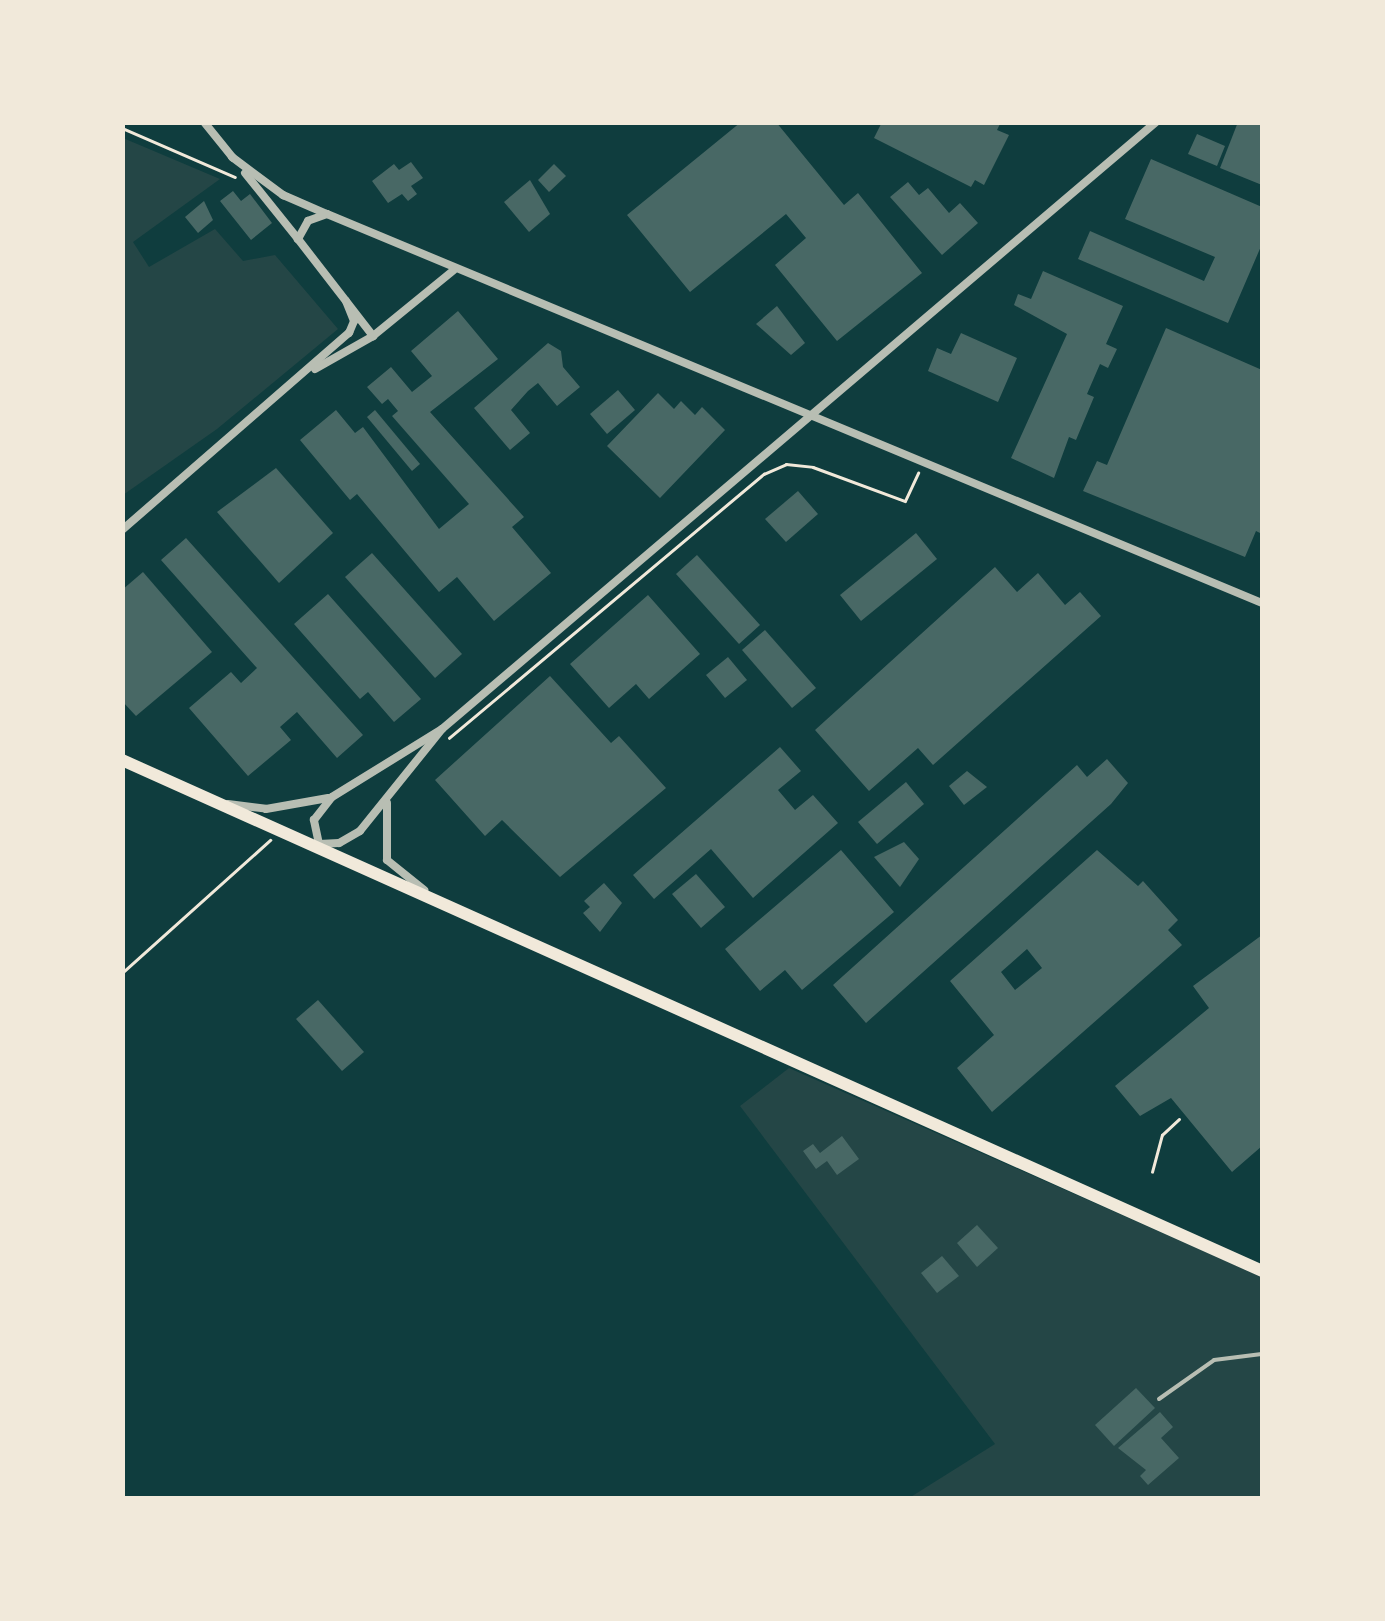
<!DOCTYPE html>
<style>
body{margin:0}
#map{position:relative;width:1385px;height:1621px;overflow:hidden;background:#0f3d3e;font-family:Signika,sans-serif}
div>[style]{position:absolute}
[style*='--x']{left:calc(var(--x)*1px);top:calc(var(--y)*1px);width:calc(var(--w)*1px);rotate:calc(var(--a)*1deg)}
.green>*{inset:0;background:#244646}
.building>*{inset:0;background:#486865}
.path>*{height:2.5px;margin:-1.25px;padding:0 1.25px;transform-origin:1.25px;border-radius:1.25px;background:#f1e9da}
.service>*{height:4px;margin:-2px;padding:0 2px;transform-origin:2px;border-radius:2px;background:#b8beb3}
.minor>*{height:8px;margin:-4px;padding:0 4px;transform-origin:4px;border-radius:4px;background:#b8beb3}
.primary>*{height:12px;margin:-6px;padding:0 6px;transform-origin:6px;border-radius:6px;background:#f1e9da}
span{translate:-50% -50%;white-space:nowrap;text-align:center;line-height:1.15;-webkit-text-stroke:10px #f1e9da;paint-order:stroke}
.frame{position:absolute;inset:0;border:125px solid #f1e9da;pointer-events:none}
</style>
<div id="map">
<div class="green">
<i style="clip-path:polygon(123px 138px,220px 179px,133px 242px,149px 267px,215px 229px,243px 261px,275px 255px,338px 329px,217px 429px,123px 495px)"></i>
<i style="clip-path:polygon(789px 1068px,1262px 1277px,1262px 1498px,909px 1498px,995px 1444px,740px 1106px)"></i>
</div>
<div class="building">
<i style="clip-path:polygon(741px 122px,776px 122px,844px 205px,858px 193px,922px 273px,837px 341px,775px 265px,806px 238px,786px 214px,690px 292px,627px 215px)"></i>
<i style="clip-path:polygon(882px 122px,1001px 122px,997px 130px,1009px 135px,984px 185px,975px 180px,971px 187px,874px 138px)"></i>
<i style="clip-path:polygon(1238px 122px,1262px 122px,1262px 185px,1220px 168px)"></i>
<i style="clip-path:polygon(1197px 134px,1225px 146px,1217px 166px,1188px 154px)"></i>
<i style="clip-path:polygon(1151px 159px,1262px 207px,1262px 244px,1228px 323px,1078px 259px,1090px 231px,1204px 281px,1215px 257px,1125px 219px)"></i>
<i style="clip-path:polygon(411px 162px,423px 178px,411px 186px,417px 194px,408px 201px,402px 194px,388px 203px,372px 181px,394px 164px,399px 170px)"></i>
<i style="clip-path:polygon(554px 164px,566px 176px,549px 192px,538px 180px)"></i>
<i style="clip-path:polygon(530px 180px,550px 214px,529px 232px,504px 202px)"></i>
<i style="clip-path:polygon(908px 182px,919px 195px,928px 188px,949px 213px,960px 203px,978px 223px,942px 255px,890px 197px)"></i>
<i style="clip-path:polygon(233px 191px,241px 201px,250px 194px,272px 223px,251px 240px,220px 201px)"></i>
<i style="clip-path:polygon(204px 201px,213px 220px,198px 233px,185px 217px)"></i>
<i style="clip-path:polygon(1043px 271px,1123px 306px,1106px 344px,1117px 349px,1108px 368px,1100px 364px,1087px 394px,1094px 397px,1076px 440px,1069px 437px,1054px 478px,1011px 458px,1067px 334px,1014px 305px,1018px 294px,1031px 299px)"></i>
<i style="clip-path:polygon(777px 306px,805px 343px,791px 355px,756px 324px)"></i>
<i style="clip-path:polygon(458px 311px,498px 359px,430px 412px,524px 517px,512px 527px,551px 573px,494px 621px,457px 577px,439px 592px,357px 494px,350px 500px,300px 440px,336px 410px,355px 433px,363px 427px,439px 529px,469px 504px,392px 416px,398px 411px,388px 399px,382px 404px,367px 387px,391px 367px,412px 392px,432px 376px,411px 351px)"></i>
<i style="clip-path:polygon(1166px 328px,1262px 370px,1262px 534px,1256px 531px,1245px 557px,1083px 491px,1097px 461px,1107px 465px)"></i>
<i style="clip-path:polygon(961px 333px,1017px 358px,998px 402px,928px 371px,937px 348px,951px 354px)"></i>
<i style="clip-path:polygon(548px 343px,561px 351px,563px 367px,580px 387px,557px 406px,538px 383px,528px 391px,511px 410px,530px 433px,510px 450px,474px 408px)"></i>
<i style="clip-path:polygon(618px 390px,635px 410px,607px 434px,590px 414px)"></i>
<i style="clip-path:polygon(658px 393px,674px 409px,681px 401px,695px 415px,702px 407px,725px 430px,660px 498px,607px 446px)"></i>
<i style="clip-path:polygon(375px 410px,420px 464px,412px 471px,367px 417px)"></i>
<i style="clip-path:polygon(276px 468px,333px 533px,279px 583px,217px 512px)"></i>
<i style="clip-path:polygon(798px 491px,818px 514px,786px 542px,765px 519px)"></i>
<i style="clip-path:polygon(916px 533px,937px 559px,861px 621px,840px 595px)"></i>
<i style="clip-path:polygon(186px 538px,363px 735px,337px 758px,297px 712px,280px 727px,291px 740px,248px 776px,189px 708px,231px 672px,241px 683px,257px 668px,161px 560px)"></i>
<i style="clip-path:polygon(372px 553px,462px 654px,435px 678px,345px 577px)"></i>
<i style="clip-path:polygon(697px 555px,760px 625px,739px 644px,676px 574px)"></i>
<i style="clip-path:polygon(995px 567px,1017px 592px,1038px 573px,1065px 605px,1080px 592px,1101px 616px,933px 765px,918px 748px,869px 791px,815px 730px)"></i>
<i style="clip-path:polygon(143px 572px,212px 652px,136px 716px,122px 701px,122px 590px)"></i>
<i style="clip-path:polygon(328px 594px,421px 699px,394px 722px,368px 692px,360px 699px,294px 624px)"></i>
<i style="clip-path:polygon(648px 595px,700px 654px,649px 699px,636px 684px,609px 708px,570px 664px)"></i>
<i style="clip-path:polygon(765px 630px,816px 688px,792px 708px,742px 650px)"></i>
<i style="clip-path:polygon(728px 657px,747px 680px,725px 698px,706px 675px)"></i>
<i style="clip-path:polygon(550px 676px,611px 743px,619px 736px,666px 788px,560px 877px,502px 820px,485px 836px,435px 780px)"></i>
<i style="clip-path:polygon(780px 747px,801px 771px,778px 790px,795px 810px,813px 795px,838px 823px,753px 898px,711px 849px,654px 899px,633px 875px)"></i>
<i style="clip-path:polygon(1107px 759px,1128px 783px,1111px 804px,866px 1023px,833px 985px,1077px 765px,1087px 777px)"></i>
<i style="clip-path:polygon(967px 771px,987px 787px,964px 805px,949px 786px)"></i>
<i style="clip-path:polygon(906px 782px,924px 804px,877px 844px,858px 822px)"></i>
<i style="clip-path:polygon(904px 842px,919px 859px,900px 887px,874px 857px)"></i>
<i style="clip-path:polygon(841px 850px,894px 912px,802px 990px,785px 970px,760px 991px,725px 949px)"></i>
<i style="clip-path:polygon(evenodd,1097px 850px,1138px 886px,1143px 881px,1178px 920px,1168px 930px,1182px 945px,992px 1112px,957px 1068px,994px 1035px,950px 981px,1097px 850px,1027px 949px,1042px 968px,1015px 990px,1001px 972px,1027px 949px)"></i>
<i style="clip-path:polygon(696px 874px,725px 907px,701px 928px,672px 894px)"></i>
<i style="clip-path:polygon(604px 883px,622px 903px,600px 932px,583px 913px,590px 907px,584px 901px)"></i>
<i style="clip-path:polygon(1262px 935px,1262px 1146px,1232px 1172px,1171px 1098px,1140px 1116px,1115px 1086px,1209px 1008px,1193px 986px)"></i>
<i style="clip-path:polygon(318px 1000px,364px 1052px,342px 1071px,296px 1019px)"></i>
<i style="clip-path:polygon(842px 1136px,859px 1159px,837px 1175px,827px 1161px,816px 1169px,803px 1151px,813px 1144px,820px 1153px)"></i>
<i style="clip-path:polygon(977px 1225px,998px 1248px,977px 1267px,957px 1243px)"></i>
<i style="clip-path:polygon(942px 1256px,959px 1276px,937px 1293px,921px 1273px)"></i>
<i style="clip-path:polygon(1136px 1388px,1155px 1408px,1114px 1446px,1095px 1425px)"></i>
<i style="clip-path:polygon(1160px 1412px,1173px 1427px,1161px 1438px,1179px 1458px,1148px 1485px,1140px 1476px,1146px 1470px,1118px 1448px)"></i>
</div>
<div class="path">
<i style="--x:122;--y:128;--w:123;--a:23.4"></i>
<i style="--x:449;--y:738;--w:411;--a:-40"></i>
<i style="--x:764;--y:474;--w:24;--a:-24"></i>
<i style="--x:786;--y:464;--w:27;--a:6"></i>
<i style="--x:813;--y:467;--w:98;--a:20.3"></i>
<i style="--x:905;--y:501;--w:31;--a:-65"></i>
<i style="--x:122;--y:973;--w:199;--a:-41.9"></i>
<i style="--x:1152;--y:1172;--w:38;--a:-75"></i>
<i style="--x:1162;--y:1135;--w:23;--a:-43"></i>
</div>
<div class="service">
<i style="--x:1159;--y:1399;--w:67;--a:-35.3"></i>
<i style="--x:1214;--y:1360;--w:48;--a:-7.1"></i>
</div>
<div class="minor">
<i style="--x:204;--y:122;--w:46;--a:51.1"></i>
<i style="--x:232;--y:157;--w:64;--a:36.7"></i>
<i style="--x:283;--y:195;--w:48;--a:23.4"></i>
<i style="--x:327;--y:214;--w:1013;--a:22.59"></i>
<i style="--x:245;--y:173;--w:85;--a:51.2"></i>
<i style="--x:327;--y:214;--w:20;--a:160"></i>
<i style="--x:308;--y:221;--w:21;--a:119"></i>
<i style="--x:298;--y:239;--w:123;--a:52.3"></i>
<i style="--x:315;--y:369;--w:67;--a:-29.6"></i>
<i style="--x:373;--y:336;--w:104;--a:-39.2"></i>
<i style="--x:122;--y:530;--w:301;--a:-41"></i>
<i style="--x:349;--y:333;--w:13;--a:-67"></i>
<i style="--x:354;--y:321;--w:22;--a:-112"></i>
<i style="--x:442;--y:729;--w:131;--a:128.8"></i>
<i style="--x:360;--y:831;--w:24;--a:150"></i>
<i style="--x:339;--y:843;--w:20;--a:177"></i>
<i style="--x:319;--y:844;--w:25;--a:-102"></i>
<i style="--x:314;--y:820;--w:29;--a:-52"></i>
<i style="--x:332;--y:797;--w:129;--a:-31.7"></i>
<i style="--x:442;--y:729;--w:937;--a:-40.37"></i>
<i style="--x:387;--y:803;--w:57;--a:90"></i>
<i style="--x:387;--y:860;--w:48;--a:39"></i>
<i style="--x:228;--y:804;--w:38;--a:7"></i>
<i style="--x:266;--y:809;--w:63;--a:-10.1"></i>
</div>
<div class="primary">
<i style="--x:122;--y:760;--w:1249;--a:24.14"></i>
</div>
<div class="frame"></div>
</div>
